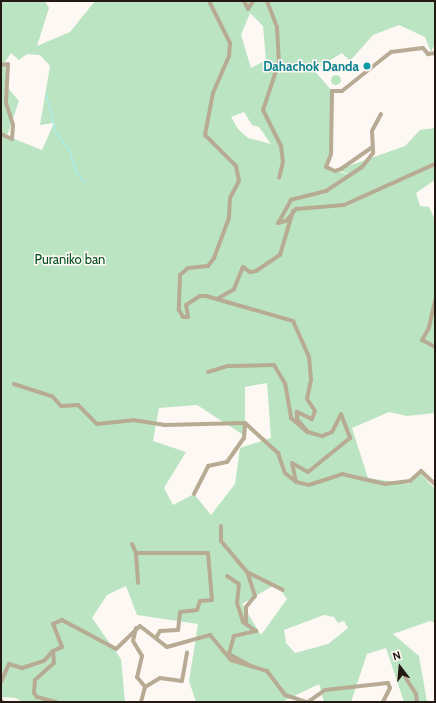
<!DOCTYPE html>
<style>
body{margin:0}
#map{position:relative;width:436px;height:703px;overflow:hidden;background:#fef8f4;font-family:Cabin,sans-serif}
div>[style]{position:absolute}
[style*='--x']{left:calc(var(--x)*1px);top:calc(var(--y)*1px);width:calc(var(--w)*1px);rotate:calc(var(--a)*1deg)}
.green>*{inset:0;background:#bbe5c2}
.round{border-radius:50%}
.stream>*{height:1px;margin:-0.5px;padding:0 0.5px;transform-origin:0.5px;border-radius:0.5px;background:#a3f1f8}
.minor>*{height:4px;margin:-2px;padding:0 2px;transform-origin:2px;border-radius:2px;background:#b7ab94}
.dots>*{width:11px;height:11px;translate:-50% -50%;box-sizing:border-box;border:2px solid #fef8f4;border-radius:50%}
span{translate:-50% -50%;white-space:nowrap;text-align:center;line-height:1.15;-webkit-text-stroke:3px #fef8f4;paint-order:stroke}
.culture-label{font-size:13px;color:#0d838f;font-weight:700}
.right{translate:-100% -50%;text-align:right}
.park-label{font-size:13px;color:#00501f}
.frame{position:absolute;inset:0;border:2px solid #241912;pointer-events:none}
.north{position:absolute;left:380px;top:647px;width:40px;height:40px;-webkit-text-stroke:3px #fef8f4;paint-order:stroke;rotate:344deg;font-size:11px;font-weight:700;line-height:16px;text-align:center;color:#241912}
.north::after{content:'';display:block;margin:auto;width:14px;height:18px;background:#241912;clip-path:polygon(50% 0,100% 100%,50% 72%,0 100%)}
</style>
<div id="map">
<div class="green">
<i style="clip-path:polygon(evenodd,1px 1px,45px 1px,49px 8px,37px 46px,70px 32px,95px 1px,435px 1px,435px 44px,431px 52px,425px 37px,399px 25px,373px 35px,350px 61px,342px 53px,314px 70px,332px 91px,331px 154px,325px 163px,329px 170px,353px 175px,337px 170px,405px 146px,420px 130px,435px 128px,435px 180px,416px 193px,420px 206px,429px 207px,435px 220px,435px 413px,407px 416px,389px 412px,352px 428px,368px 478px,409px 484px,421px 474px,435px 489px,435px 623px,430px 621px,393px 634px,419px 656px,427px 702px,404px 702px,386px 648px,367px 654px,351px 702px,324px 702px,319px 684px,282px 702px,196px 702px,189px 681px,198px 624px,137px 615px,126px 586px,107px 595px,92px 618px,121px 659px,125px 702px,22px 702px,16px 698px,1px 697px,1px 1px,250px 13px,263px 26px,266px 60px,251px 68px,241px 35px,250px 13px,1px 1px,11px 53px,19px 60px,27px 54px,40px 55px,50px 66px,40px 125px,54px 123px,42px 150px,7px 136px,19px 101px,7px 87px,5px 62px,11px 53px,1px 1px,244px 112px,252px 125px,259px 127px,271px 144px,248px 138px,238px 129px,231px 117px,244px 112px,1px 1px,267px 383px,271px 438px,240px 448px,235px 484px,211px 515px,194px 494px,173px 505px,164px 488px,186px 452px,153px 441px,159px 408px,197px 405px,245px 436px,245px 387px,267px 383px,1px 1px,276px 584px,287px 599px,261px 635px,242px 604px,276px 584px,1px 1px,324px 615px,334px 617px,338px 623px,344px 621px,348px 628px,328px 644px,295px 653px,286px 643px,284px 630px,324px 615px)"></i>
<i class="round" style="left:331px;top:75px;width:10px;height:10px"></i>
</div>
<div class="stream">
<i style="--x:46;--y:95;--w:37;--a:76"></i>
<i style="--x:55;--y:131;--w:24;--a:54"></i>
<i style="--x:69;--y:150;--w:25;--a:72"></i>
<i style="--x:77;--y:174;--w:11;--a:45"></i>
</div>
<div class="minor">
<i style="--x:209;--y:1;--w:47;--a:63.4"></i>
<i style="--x:230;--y:43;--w:13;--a:94"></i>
<i style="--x:229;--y:56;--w:40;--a:113.4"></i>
<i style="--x:213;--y:93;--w:43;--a:100.8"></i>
<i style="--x:205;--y:135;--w:44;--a:45"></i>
<i style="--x:236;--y:166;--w:15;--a:79"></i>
<i style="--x:239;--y:181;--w:19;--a:118"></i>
<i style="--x:230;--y:198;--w:20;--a:93"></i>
<i style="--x:229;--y:218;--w:43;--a:110.6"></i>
<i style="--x:214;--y:258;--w:10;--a:127"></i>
<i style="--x:208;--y:266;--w:20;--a:174"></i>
<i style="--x:188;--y:268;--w:11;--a:139"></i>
<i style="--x:180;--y:275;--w:35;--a:92"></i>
<i style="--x:179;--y:310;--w:8;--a:60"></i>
<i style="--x:183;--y:317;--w:5;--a:0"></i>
<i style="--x:188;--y:317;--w:12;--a:-99"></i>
<i style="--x:186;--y:305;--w:17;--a:-33"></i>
<i style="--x:200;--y:296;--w:6;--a:0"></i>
<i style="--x:206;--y:296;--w:91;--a:16"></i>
<i style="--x:293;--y:321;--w:39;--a:66"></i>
<i style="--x:309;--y:357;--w:23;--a:85"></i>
<i style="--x:311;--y:380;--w:19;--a:102"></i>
<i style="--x:307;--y:399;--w:14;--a:56"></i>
<i style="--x:315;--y:411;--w:9;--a:111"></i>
<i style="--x:312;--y:419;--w:17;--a:-155"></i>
<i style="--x:297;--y:412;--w:7;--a:90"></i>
<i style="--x:297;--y:419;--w:17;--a:50"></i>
<i style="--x:308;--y:432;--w:15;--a:16"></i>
<i style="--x:322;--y:436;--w:11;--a:-22"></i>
<i style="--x:332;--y:432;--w:20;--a:-63"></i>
<i style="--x:341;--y:414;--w:26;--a:69"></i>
<i style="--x:350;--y:438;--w:54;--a:141"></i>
<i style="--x:308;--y:472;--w:18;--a:-151"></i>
<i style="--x:292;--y:463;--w:19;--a:78"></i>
<i style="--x:296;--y:482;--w:13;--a:13"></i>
<i style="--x:309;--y:485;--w:35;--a:-18"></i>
<i style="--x:342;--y:474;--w:44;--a:13.1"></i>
<i style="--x:385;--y:484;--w:25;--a:-7"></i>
<i style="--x:410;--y:481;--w:15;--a:-42"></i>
<i style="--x:421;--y:471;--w:19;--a:43"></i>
<i style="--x:244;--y:1;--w:9;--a:63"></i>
<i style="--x:248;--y:9;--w:9;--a:-58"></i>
<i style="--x:267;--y:1;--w:28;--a:69"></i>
<i style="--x:277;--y:27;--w:35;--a:87"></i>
<i style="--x:279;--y:62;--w:51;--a:108.4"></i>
<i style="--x:263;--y:110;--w:40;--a:63.4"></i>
<i style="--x:281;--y:146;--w:16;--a:83"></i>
<i style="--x:283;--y:162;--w:16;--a:104"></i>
<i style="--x:1;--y:65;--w:7;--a:-8"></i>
<i style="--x:8;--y:64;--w:39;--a:93"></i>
<i style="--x:6;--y:103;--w:23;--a:72"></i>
<i style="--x:13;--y:125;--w:14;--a:94"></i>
<i style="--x:12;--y:139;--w:12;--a:-156"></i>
<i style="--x:381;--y:114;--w:19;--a:118"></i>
<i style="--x:372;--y:131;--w:22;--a:87"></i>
<i style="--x:373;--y:153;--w:18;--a:128"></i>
<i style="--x:362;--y:167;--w:43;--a:146.3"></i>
<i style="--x:326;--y:191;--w:36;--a:166"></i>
<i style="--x:291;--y:200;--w:26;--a:119"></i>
<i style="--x:278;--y:223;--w:8;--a:-14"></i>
<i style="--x:286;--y:221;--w:16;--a:-50"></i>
<i style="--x:296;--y:209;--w:48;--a:-4.8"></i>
<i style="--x:344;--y:205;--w:100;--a:-24.3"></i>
<i style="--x:371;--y:148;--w:37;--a:145"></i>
<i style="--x:341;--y:169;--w:6;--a:162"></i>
<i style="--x:335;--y:171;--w:10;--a:-156"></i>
<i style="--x:326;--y:167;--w:14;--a:-69"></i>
<i style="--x:331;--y:154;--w:63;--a:-89.1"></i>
<i style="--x:332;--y:91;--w:10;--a:0"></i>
<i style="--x:342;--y:91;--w:63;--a:-38.5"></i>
<i style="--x:391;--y:52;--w:32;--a:-7"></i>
<i style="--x:423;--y:48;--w:8;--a:50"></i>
<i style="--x:428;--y:54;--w:7;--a:-8"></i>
<i style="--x:217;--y:299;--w:20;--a:-30"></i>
<i style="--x:234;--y:289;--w:24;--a:-68"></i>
<i style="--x:243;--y:267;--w:9;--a:36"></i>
<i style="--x:250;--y:272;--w:6;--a:-9"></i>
<i style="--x:256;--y:271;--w:29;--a:-34"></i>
<i style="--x:280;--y:255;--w:46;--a:-73.5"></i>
<i style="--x:435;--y:301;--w:28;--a:103"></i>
<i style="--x:429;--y:328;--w:14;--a:120"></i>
<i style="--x:422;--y:340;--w:15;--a:28"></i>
<i style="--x:208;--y:372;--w:21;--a:-17"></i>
<i style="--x:228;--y:366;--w:46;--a:-1.2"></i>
<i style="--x:274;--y:365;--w:21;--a:59"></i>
<i style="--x:285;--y:383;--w:36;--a:80"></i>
<i style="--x:291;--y:418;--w:21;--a:41"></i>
<i style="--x:14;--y:384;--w:40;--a:18"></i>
<i style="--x:52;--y:396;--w:13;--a:48"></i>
<i style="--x:61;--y:406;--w:17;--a:-3"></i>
<i style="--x:78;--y:405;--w:27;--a:45"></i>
<i style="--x:97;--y:424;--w:36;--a:-6"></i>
<i style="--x:133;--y:420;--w:31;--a:9"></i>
<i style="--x:164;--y:425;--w:81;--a:-1.4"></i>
<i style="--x:245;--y:423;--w:45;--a:42.3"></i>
<i style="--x:278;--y:453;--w:21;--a:71"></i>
<i style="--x:285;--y:473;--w:14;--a:39"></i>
<i style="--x:194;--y:494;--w:31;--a:-63"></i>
<i style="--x:208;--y:466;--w:19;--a:-12"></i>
<i style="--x:227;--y:462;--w:29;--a:-55"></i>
<i style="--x:244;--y:438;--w:15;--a:-86"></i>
<i style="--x:221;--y:526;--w:15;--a:90"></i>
<i style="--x:221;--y:541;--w:40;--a:50"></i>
<i style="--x:132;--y:544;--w:10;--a:66"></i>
<i style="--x:136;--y:553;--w:72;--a:0"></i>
<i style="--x:208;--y:553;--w:47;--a:85.1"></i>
<i style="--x:212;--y:600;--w:12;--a:175"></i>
<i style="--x:200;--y:601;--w:9;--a:108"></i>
<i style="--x:197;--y:610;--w:17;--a:173"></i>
<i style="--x:180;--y:612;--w:18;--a:96"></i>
<i style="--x:178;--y:630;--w:18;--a:177"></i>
<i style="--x:160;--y:631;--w:8;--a:120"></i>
<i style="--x:136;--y:553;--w:30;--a:86"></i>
<i style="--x:227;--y:576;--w:14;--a:34"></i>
<i style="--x:239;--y:584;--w:19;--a:96"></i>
<i style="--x:237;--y:603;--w:20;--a:72"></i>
<i style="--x:243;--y:622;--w:16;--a:35"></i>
<i style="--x:256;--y:631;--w:23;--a:167"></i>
<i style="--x:234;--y:636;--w:19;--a:106"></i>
<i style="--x:229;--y:654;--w:26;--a:29"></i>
<i style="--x:246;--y:623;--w:16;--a:-90"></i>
<i style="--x:246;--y:607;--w:14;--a:-51"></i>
<i style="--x:255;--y:596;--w:25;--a:-108"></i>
<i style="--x:247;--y:572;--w:40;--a:26.6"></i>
<i style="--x:136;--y:628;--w:13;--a:103"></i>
<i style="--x:133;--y:641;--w:17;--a:59"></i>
<i style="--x:142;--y:656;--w:22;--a:103"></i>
<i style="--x:137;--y:677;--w:13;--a:51"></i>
<i style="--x:145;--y:687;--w:16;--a:105"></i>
<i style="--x:405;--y:677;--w:20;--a:57"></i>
<i style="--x:416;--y:694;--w:8;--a:83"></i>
<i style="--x:1;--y:682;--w:20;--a:-66"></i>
<i style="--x:9;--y:664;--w:14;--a:17"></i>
<i style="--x:22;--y:668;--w:23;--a:-18"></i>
<i style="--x:44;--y:661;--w:13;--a:-48"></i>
<i style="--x:145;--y:687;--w:17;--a:-31"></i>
<i style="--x:160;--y:678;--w:22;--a:8"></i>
<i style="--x:182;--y:681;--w:29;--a:-80"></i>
<i style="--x:1;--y:700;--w:2;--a:63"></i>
<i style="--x:56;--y:702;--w:20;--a:-165"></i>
<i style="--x:37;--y:697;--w:5;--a:-127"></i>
<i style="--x:34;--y:693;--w:13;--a:-86"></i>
<i style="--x:35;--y:680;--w:25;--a:-42"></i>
<i style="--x:54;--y:663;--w:12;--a:-95"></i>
<i style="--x:53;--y:651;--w:10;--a:-24"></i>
<i style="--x:62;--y:647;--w:25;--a:-111"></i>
<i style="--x:53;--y:624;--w:10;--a:-24"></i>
<i style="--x:62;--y:620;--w:61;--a:28.2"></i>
<i style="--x:116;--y:649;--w:33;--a:-44"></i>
<i style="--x:140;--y:626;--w:34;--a:38"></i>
<i style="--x:167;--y:647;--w:45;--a:-15.6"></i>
<i style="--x:210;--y:635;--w:33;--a:50"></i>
<i style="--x:231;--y:660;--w:38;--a:17"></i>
<i style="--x:267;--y:671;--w:30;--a:53"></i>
<i style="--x:285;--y:695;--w:23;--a:18"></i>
<i style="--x:308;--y:702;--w:21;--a:-35"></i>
<i style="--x:325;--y:690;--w:63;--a:-6.3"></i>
<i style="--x:388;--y:683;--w:5;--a:68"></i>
<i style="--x:390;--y:688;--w:16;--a:117"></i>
</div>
<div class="dots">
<i style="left:367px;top:66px;background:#0f9aa8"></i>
</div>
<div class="culture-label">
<span class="right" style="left:359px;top:66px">Dahachok Danda</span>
</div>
<div class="park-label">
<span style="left:70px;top:259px">Puraniko ban</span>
</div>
<div class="frame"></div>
<div class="north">N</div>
</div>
